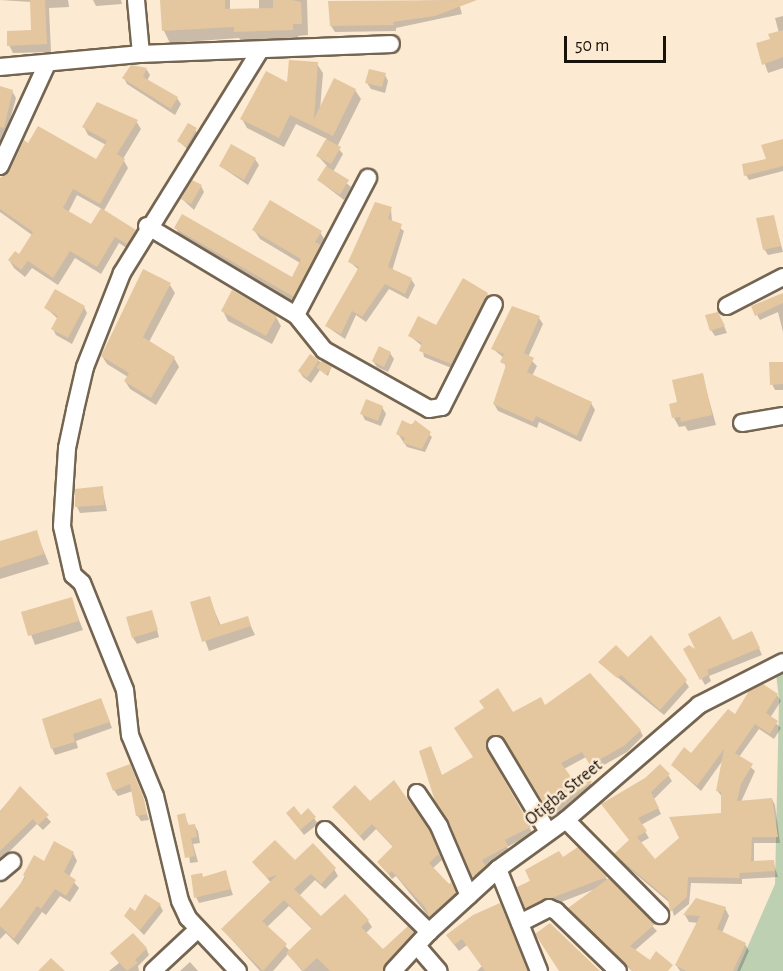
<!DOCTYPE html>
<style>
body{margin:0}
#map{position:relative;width:783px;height:971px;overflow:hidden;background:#fcead3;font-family:"Alegreya Sans",sans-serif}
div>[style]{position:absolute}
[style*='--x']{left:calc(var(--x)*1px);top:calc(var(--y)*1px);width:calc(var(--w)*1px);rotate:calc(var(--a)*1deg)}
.green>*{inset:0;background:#bdd1b2}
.shadow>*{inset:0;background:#0003}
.building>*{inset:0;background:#e4c69f}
.roads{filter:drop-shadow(2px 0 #746551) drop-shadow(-2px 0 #746551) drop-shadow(0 2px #746551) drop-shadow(0 -2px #746551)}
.minor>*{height:16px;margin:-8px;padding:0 8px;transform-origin:8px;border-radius:8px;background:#fff}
span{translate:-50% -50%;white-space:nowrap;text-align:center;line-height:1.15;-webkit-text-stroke:5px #fcead3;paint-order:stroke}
.street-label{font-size:18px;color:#18120a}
.scale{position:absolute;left:564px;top:36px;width:102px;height:27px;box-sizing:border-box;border:3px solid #18120a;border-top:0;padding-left:8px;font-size:18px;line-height:21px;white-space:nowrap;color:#18120a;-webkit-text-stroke:4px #fcead3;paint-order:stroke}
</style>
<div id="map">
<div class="green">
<i style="clip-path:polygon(783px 672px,783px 971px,737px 971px,775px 884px,779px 699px,776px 674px)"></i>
</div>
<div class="shadow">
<i style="clip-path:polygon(0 0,68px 0,69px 7px,49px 8px,51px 52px,13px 53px,9px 45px,33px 32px,31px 2px)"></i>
<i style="clip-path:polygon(93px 0,121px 0,122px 4px,96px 6px)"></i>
<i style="clip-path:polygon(162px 0,230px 0,230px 11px,259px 10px,259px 0,307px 0,308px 35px,298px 36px,299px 41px,242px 43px,239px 38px,170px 43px,164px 31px)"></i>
<i style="clip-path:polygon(458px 0,462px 14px,396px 28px,396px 31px,335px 32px,331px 26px,330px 3px)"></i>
<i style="clip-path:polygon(783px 16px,783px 68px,768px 73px,758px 44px,772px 41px,779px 33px,775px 18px)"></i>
<i style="clip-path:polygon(317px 64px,323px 73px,320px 110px,355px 90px,361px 99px,337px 147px,343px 154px,333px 172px,351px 187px,344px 200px,318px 180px,327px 166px,318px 156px,327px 139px,296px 124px,284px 147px,247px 128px,242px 119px)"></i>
<i style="clip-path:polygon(129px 68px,147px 70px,150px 75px,147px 81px,177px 98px,181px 104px,175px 115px,127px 84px,124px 78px)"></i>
<i style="clip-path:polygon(385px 75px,388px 81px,385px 93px,371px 89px,367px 83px)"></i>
<i style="clip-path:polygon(0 88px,12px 91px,16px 98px,0 156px)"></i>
<i style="clip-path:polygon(evenodd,136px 121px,141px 129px,123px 159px,128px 168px,103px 212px,135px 231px,139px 238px,131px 251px,119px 243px,101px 274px,75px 258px,58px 285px,32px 268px,25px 277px,14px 268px,9px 260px,20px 256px,32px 235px,0 212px,0 182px,97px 161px,106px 145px,88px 135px,84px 127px,136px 121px,77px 195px,102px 209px,92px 227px,68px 213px,77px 195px)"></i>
<i style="clip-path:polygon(189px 125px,200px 135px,190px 152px,179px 141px)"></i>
<i style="clip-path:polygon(783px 140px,783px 171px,749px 180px,746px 175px,768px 161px)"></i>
<i style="clip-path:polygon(255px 159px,259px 165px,248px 185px,220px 166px)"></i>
<i style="clip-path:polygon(201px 186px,204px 192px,194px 210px,182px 199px)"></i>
<i style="clip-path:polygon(391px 209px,392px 222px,404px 231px,392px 271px,411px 279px,415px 285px,408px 299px,389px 289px,366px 322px,356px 315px,345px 339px,326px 326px,359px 270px,350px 262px)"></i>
<i style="clip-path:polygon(774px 220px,783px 252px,768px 255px,764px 249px)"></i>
<i style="clip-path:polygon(176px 228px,292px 279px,300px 263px,260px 239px,254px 230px,320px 232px,326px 242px,321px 249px,325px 255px,299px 305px,181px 238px)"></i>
<i style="clip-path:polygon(170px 285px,175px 293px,149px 342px,174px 358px,179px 367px,156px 405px,130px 389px,125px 381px,128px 377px,107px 364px,102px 356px)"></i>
<i style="clip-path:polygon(487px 294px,491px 300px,454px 369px,424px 357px,422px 346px,410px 336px,437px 327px)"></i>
<i style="clip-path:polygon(783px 295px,783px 332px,778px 312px,760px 320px,757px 315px)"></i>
<i style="clip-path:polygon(84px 307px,87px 313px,72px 344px,56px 335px,53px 329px,58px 319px,46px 308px)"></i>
<i style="clip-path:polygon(223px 311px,276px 317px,281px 326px,272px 344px,228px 321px)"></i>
<i style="clip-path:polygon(539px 318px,543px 324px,528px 357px,537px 366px,532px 376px,591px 403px,595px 410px,581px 442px,539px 422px,537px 428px,498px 411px,494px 404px,506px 369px,504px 358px,493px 349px)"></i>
<i style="clip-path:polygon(721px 319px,727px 333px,715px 336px,711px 330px)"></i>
<i style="clip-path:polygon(390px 353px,394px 359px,388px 372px,377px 367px,373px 361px)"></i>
<i style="clip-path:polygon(310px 356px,331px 368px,328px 376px,320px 370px,311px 383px,303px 377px,299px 371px)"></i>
<i style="clip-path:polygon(783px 363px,783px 390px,775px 390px,772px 384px)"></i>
<i style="clip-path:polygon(702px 375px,716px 425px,688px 431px,685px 426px,679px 427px,674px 418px,679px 404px)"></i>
<i style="clip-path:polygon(382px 407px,386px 414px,381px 426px,365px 420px,362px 414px)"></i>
<i style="clip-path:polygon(415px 422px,432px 437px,425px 452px,407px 447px,398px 434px)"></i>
<i style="clip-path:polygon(102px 488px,107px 511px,80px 513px,77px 507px)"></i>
<i style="clip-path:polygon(36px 532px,49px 564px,0 579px,0 543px)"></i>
<i style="clip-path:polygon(209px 598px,221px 626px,247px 618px,255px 635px,209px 651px,191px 603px)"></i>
<i style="clip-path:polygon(71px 599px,83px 630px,35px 645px,23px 613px)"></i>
<i style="clip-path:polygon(152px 612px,159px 637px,137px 644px,133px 638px)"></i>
<i style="clip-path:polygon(755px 639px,762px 655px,709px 676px,711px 681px,705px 685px,685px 649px,699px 653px,733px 641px)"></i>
<i style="clip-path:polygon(628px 659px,685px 681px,689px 687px,664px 715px,600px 663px)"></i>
<i style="clip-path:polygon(777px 695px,781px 701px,770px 718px,781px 728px,774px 739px,759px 729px,739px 757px,755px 771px,741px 802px,772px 799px,775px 805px,780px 843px,754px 843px,754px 862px,773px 861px,778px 877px,742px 879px,742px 884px,691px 883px,689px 904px,674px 916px,670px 903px,619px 860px,616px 854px,631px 841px,607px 811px,668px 775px,672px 781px,654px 799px,661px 814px,641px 825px,649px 838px,640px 843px,655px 861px,723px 814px,722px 797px,717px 790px,723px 760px,701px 791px,672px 765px,692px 755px,736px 716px)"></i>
<i style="clip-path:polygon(101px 699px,112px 728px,76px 741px,78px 748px,55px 755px,52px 748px)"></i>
<i style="clip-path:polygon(545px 707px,640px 730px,643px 736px,627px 752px,595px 770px,586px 757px,564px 769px,574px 783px,585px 775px,594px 789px,553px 817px,510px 746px,501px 740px,493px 742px,490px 758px,533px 834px,507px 847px,510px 852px,485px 866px,488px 872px,477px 882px,451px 824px,431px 748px,442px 776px,475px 758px,459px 734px,512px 714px)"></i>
<i style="clip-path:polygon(130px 766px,133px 772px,149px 820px,141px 821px,137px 815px,133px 791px,118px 796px,114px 790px)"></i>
<i style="clip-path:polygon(20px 788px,51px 822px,43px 830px,37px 824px,0 861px,0 811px)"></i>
<i style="clip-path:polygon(370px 803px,432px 839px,442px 860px,432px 869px,454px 889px,458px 898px,433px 922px,396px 876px,392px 879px,379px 862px,394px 848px,376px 829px,364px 841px,334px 808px)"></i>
<i style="clip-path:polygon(288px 814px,314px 818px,318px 824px,304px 835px)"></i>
<i style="clip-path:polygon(184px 815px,189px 826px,194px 825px,198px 831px,200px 843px,193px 844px,198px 862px,190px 863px)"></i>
<i style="clip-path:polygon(578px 849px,657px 931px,633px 952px,646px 971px,632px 971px,574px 915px,570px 909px,595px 889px,530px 914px,527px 908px,519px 888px)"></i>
<i style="clip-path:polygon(73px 853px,77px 861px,69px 877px,79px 888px,70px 902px,60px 896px,46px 915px,42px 912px,18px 945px,6px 933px,0 939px,0 909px,12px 900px,35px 857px,44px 863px)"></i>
<i style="clip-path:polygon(evenodd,254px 862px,295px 862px,334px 869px,338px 876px,325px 889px,315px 880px,299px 896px,321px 919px,345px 896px,368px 921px,372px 927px,366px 933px,383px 951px,408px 928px,417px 940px,389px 971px,302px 971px,288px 954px,273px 971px,260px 971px,223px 930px,271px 883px,254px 862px,289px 906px,312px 929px,290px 951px,267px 927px,289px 906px)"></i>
<i style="clip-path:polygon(225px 872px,233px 895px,199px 903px,196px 897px,203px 878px)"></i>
<i style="clip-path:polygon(696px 900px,725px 908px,729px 916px,722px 933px,745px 944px,749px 951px,740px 971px,680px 971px,676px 965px,698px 923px,689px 922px,685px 915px)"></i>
<i style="clip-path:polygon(160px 905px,163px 911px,144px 935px,125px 916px)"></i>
<i style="clip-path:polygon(474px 916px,524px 971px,477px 971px,482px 966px,467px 945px,459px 951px,452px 942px)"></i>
<i style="clip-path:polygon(146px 948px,149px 955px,138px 966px,139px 971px,109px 971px,119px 963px,112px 954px)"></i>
<i style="clip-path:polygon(190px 962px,198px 971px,180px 971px)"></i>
</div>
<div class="building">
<i style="clip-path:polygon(30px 0,45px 0,47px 44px,7px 46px,7px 31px,31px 30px)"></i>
<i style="clip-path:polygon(160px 0,225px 0,225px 9px,273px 8px,273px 0,292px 0,301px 2px,302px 24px,293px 24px,293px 30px,234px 32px,234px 27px,162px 31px)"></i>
<i style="clip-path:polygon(477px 0,435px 16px,393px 22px,394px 25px,330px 26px,328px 1px)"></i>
<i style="clip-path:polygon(783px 30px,783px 57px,762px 65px,756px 43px,770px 39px,768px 34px)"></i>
<i style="clip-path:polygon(289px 60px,318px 62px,314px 119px,334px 78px,356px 89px,333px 136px,290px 115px,279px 138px,240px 119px,266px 71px,287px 82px)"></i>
<i style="clip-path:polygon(131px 65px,147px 68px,143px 77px,178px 97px,171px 109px,122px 78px)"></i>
<i style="clip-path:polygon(369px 69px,386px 73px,382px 87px,365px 83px)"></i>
<i style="clip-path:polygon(0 86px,13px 90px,4px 128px,0 127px)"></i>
<i style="clip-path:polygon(97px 102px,138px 120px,117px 154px,125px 159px,100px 204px,73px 189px,63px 208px,91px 224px,101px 208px,136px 230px,127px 244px,115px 237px,97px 267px,70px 251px,53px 278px,28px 261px,21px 270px,8px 260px,15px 251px,19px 254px,33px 232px,0 209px,0 178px,10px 170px,24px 140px,28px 143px,38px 126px,96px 159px,107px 141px,82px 127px)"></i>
<i style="clip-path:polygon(188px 123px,197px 128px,186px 147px,177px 141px)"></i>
<i style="clip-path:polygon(326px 139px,341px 147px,331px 164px,316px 156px)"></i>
<i style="clip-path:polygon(783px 139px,783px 166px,744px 176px,742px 164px,766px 159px,761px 145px)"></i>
<i style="clip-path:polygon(231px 144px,256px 158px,244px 180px,219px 166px)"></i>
<i style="clip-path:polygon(326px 166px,349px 180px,340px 195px,317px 180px)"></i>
<i style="clip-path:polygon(192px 180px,202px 185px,191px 204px,181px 199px)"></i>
<i style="clip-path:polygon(270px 200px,322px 231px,315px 242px,321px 245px,294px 297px,174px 228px,182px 214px,292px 277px,301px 259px,252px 230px)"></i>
<i style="clip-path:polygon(375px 202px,392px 207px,388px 219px,402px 224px,388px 267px,412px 278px,405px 294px,385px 284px,362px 317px,352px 311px,341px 334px,325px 326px,359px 267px,348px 262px)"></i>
<i style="clip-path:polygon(774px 215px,781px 246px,763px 250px,756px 218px)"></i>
<i style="clip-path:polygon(143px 269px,171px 283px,143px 337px,175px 357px,151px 398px,124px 381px,129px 373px,101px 356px)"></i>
<i style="clip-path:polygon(463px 278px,488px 293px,451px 364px,419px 351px,422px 343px,408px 336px,418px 316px,436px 325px)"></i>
<i style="clip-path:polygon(55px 289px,85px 306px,68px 338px,51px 329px,58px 316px,44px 308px)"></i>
<i style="clip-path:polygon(232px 290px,277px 316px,266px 336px,221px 311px)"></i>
<i style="clip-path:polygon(783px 293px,783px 303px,755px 316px,751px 306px)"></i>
<i style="clip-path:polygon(512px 306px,540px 316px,524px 353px,534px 358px,527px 372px,592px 402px,577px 436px,536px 416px,533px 422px,493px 404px,506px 365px,500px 362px,504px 354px,491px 349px)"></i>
<i style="clip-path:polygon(718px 312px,725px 326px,710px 331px,705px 315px)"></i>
<i style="clip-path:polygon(379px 346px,391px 352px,384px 367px,372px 361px)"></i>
<i style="clip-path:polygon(310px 354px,319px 360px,307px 378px,298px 371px)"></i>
<i style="clip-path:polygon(322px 361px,332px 367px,326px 375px,316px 367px)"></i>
<i style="clip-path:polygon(769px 362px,783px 362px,783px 384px,770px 385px)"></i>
<i style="clip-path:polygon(703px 373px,712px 415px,681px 422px,680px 417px,672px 418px,669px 404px,677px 402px,672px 380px)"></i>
<i style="clip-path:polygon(366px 399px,383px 406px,378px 421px,360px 414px)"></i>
<i style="clip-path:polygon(402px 420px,412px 425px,415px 420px,431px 432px,422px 449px,403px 443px,405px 438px,396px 434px)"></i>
<i style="clip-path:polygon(103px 486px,104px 505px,75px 507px,75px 489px)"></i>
<i style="clip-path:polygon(37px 530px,44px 554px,0 568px,0 541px)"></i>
<i style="clip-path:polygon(210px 596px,219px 625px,248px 616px,251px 626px,202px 642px,190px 602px)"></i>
<i style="clip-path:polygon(72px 597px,79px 621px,28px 636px,21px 612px)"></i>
<i style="clip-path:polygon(152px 610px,158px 630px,132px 638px,126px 617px)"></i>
<i style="clip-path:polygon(720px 616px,733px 640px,752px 631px,760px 648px,707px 670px,709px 674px,700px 680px,683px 649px,689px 645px,695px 649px,688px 634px)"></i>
<i style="clip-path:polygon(651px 635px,687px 680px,660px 710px,621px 675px,617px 678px,598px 662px,616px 645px,628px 657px)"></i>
<i style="clip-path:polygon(590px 673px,641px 730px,624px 746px,590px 765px,582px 752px,561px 763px,574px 781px,586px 773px,592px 782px,549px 812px,505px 740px,496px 735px,490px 736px,487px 750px,531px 827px,505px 840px,508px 846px,482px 860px,486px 866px,472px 877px,449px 822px,435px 801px,419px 751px,431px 746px,442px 775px,473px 757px,454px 728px,484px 708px,479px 701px,498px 688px,513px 712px,541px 697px,545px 705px)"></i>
<i style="clip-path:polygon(763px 684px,778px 694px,766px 713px,778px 721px,770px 734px,755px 724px,735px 753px,753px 764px,741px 784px,737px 801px,772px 798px,778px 837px,752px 837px,751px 861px,774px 860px,775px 871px,740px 873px,739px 878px,688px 877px,687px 897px,670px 912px,668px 899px,614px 854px,629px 840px,601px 804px,645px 778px,660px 764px,670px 774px,651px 792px,659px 808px,638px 818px,647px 831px,637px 837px,655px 859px,679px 838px,669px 817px,721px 813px,721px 792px,716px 791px,724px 749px,697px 786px,671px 765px,684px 747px,691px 753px,728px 709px,735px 714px,749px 691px)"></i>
<i style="clip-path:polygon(101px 698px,110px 722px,73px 734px,75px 742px,51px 749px,42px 719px)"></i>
<i style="clip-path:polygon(130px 764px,144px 799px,147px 814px,136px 816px,130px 784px,113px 791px,106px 773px)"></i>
<i style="clip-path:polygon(394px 780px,430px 831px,439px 854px,429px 863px,449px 884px,451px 882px,456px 892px,429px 917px,425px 907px,392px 871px,388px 874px,377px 862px,393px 846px,372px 824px,360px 836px,332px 807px,355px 785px,370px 801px)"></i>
<i style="clip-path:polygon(20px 786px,49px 815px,38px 825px,33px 819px,0 851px,0 812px)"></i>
<i style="clip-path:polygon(294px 806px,301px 815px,308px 808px,316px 817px,300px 830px,286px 813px)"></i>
<i style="clip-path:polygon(185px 813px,188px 825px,195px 824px,197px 837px,191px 838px,195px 856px,185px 858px,177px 815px)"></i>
<i style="clip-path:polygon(275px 840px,295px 860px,313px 843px,336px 868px,321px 884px,311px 874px,294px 889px,321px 916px,345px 894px,369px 920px,361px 927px,383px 949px,408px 926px,414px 932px,383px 971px,330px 971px,317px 958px,303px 971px,286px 953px,312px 928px,284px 900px,262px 921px,287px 944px,263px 971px,221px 929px,277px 875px,267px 878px,252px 862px)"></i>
<i style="clip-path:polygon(54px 841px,74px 852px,64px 872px,76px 880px,66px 896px,55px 889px,41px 909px,37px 906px,14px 939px,0 926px,0 909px,26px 877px,23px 875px,34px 855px,44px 861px)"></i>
<i style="clip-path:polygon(578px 847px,607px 877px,525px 908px,517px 887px,530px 881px,525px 870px,559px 851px,563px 857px)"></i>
<i style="clip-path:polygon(226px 870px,231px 889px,194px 898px,191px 875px,202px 873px,203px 877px)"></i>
<i style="clip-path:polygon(609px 878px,655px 924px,630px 946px,650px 960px,656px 951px,673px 965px,668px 971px,633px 971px,568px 908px)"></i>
<i style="clip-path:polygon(145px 894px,161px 904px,140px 930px,124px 916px,130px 907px,135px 911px)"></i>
<i style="clip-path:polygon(696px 898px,726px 907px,717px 929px,746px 943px,733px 971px,686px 971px,675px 965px,700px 916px,683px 915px)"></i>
<i style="clip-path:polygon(500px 903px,502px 908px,528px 971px,485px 971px,462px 939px,454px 945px,446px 935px,473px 915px)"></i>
<i style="clip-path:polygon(550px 923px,600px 971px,559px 971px,535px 934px)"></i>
<i style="clip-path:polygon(133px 933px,147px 948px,135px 960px,138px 963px,127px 971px,110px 953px)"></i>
<i style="clip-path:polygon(51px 958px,65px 971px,38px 971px)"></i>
</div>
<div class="roads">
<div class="minor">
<i style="--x:136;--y:0;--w:54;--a:84.7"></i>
<i style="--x:0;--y:67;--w:142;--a:-5.3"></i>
<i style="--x:141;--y:54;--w:250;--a:-2.3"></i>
<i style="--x:0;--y:166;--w:110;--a:-65.3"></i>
<i style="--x:147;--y:226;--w:174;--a:30.9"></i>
<i style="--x:296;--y:315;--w:45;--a:51.3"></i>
<i style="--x:324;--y:350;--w:120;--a:29.3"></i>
<i style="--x:429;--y:409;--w:13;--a:-9"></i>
<i style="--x:442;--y:407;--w:115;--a:-63.2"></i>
<i style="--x:727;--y:306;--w:63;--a:-27.4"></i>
<i style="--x:296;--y:315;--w:155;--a:-62.3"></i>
<i style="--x:742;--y:423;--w:42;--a:-9.7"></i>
<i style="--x:496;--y:745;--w:101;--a:59.1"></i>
<i style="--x:417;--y:793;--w:40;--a:56"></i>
<i style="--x:439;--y:826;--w:76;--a:66.8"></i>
<i style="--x:566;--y:820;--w:134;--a:45.3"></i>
<i style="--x:325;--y:830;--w:146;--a:44.4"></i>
<i style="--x:498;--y:869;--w:110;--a:68.1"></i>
<i style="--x:0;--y:872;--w:16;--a:-40"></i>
<i style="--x:520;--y:923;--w:33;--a:-27"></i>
<i style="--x:549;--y:908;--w:8;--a:23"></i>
<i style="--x:556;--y:911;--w:86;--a:44.1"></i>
<i style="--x:417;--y:946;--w:33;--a:49"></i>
<i style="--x:153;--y:971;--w:60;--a:-43"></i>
<i style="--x:238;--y:971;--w:73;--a:-133.3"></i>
<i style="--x:188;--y:918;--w:19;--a:-115"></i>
<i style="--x:180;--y:901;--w:108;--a:-103.4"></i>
<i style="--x:155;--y:796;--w:66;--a:-112.3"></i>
<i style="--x:130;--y:735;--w:45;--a:-96.3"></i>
<i style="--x:125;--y:690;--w:115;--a:-111.9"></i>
<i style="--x:82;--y:583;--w:12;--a:-138"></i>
<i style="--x:73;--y:575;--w:50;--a:-102.7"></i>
<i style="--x:62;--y:526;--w:78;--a:-86.3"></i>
<i style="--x:67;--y:448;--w:39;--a:-78"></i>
<i style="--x:75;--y:410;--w:44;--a:-76.9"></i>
<i style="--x:85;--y:367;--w:101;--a:-68.5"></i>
<i style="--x:122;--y:273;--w:260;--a:-58.2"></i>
<i style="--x:393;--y:971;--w:53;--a:-47.3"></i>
<i style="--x:429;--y:932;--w:93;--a:-42.4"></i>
<i style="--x:498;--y:869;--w:84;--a:-35.8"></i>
<i style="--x:566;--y:820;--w:176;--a:-40.8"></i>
<i style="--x:699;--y:705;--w:94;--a:-27.1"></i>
</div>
</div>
<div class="street-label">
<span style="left:564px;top:793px;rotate:-39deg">Otigba Street</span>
</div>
<div class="scale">50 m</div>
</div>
